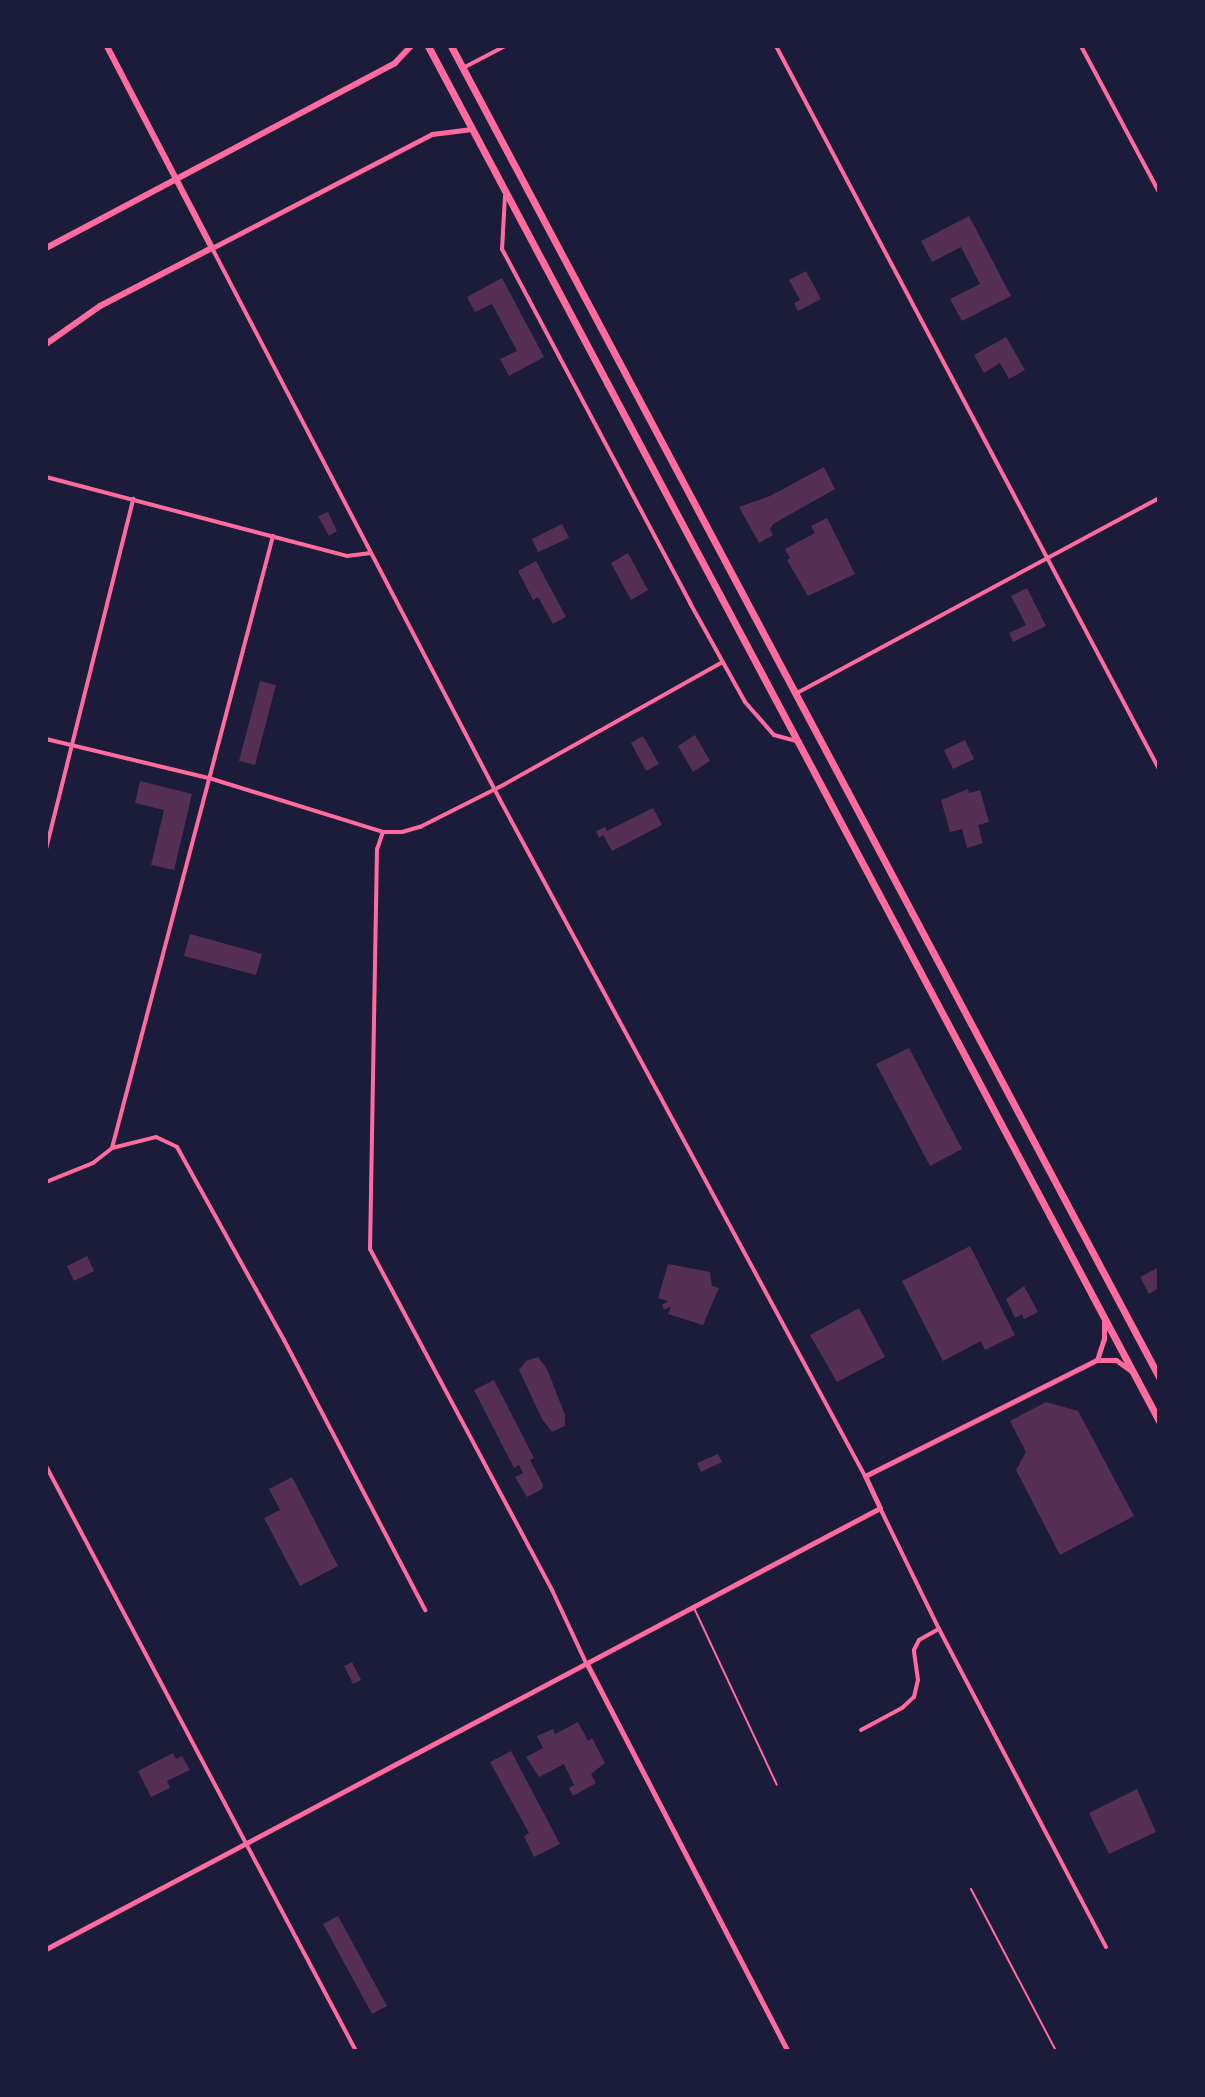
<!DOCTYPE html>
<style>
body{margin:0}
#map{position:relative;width:1205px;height:2097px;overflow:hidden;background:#1b1b3a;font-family:"Times New Roman",serif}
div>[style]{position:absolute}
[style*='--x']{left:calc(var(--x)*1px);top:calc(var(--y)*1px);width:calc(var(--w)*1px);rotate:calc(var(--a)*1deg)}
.building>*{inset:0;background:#542f53}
.service>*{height:2px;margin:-1px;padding:0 1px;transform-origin:1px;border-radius:1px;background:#ff6b9d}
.minor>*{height:4px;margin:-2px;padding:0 2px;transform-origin:2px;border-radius:2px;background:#ff6b9d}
.tertiary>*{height:5px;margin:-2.5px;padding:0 2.5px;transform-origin:2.5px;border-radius:2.5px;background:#ff6b9d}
.secondary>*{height:6px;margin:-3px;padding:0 3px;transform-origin:3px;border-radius:3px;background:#ff6b9d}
.primary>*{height:7px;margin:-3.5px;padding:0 3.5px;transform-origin:3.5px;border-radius:3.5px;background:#ff6b9d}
span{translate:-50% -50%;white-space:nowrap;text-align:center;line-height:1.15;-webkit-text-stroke:8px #1b1b3a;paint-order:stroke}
.frame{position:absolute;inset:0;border:48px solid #1b1b3a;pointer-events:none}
</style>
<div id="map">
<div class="building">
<i style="clip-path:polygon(969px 216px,1011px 296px,962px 321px,950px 299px,980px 284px,961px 247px,932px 262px,921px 241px)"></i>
<i style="clip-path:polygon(806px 271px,821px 299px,798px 311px,794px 303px,800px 300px,789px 280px)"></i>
<i style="clip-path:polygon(502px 278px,544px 357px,509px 376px,500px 359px,517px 351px,492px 304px,475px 312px,467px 297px)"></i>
<i style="clip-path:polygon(1006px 337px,1025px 370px,1009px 379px,1000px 363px,984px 373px,974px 355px)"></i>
<i style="clip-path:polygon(824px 467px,835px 489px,773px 524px,770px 529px,773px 535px,759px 543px,739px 507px,770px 496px)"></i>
<i style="clip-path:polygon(328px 512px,337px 531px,329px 536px,318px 516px)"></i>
<i style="clip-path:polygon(827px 518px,855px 574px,808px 596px,787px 560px,790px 558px,785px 549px,815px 533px,811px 526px)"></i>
<i style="clip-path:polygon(562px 524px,569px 538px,538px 552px,532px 539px)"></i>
<i style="clip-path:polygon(628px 553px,648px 590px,631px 600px,611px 563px)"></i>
<i style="clip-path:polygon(536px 561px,566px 617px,553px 624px,538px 597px,533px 600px,518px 571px)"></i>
<i style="clip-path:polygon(1027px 588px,1046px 626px,1013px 642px,1009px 633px,1026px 625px,1011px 596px)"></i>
<i style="clip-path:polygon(260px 681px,276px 685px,255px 765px,239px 761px)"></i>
<i style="clip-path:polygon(695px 735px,710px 761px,693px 772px,678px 746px)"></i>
<i style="clip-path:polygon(643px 736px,659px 764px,646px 771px,631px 743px)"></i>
<i style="clip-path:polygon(965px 740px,974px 759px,953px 769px,944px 750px)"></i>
<i style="clip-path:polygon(140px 781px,192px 794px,174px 870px,151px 865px,164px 810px,135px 803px)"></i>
<i style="clip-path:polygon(968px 789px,969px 793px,980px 790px,989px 822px,978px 825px,983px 843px,967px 848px,962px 829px,950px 832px,941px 800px)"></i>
<i style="clip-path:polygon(653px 808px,662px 825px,612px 851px,603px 835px,599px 838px,596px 831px,605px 827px,607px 831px)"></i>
<i style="clip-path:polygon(190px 934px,262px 954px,256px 975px,184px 956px)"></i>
<i style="clip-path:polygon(909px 1048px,962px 1149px,930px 1166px,876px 1064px)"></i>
<i style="clip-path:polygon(970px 1246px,1015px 1335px,985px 1350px,981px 1341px,943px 1361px,902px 1281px)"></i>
<i style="clip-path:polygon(87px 1256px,94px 1271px,74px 1281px,67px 1266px)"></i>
<i style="clip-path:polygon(668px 1264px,710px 1272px,712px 1286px,719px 1288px,703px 1325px,668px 1314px,671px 1306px,664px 1310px,662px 1305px,668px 1301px,658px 1298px)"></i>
<i style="clip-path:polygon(1159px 1267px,1159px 1288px,1149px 1294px,1140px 1277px)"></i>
<i style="clip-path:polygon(1024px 1286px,1038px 1312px,1024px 1319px,1022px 1314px,1015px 1318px,1006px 1299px)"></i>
<i style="clip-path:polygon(859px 1308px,885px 1357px,837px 1382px,810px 1335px)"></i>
<i style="clip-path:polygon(538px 1357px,547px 1369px,565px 1415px,565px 1426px,552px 1432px,542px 1419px,519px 1370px,526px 1361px)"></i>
<i style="clip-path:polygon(494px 1380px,534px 1458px,530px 1460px,543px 1485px,542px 1489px,527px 1497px,515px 1477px,523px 1473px,519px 1465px,514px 1468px,474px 1390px)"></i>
<i style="clip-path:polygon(1046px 1402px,1078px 1411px,1134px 1516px,1060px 1555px,1016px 1470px,1026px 1452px,1010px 1421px)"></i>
<i style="clip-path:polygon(718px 1454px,722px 1462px,701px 1472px,697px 1463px)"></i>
<i style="clip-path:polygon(292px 1477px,338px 1566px,300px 1586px,264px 1518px,280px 1510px,269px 1489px)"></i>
<i style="clip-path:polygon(352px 1662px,361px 1680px,353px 1684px,344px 1666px)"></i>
<i style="clip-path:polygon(578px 1722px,588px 1741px,592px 1738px,605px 1763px,591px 1774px,596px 1783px,573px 1796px,569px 1788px,574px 1785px,564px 1764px,539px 1777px,526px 1757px,543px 1748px,537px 1736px,553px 1729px,555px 1734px)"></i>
<i style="clip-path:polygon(511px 1751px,560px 1844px,534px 1857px,524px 1836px,529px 1833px,490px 1762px)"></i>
<i style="clip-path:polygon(173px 1753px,176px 1759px,182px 1756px,190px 1770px,167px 1781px,170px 1788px,151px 1797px,138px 1771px)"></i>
<i style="clip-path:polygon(1137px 1789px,1156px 1832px,1109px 1854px,1089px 1813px)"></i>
<i style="clip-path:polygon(338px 1916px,387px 2006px,372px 2014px,323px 1924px)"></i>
</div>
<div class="service">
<i style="--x:694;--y:1608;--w:195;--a:64.9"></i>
<i style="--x:971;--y:1889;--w:183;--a:62.3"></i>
</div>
<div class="minor">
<i style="--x:776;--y:46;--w:818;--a:62.09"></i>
<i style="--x:1081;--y:46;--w:166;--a:61.9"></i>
<i style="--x:463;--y:68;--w:47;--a:-27.6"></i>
<i style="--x:505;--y:196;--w:53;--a:93.2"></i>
<i style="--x:502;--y:249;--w:401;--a:62"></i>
<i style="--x:690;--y:603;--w:113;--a:60.9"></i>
<i style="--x:745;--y:702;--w:44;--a:48.7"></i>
<i style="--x:774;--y:735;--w:24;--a:15"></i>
<i style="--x:212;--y:248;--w:620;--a:62.44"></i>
<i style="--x:499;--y:798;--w:770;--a:61.64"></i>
<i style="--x:46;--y:477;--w:311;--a:14.7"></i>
<i style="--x:347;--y:556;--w:24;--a:-7"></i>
<i style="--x:797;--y:693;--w:411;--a:-28.3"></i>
<i style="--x:46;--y:739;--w:168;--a:13.5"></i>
<i style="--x:209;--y:778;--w:182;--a:17.2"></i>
<i style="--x:383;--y:832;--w:19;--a:0"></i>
<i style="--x:402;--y:832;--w:19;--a:-16"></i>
<i style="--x:420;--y:827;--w:95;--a:-26.8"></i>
<i style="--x:505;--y:784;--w:249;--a:-29.3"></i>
<i style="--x:383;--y:832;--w:18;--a:109"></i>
<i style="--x:377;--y:849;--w:400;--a:91"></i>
<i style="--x:370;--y:1249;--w:387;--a:61.9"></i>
<i style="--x:552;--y:1590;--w:81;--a:65"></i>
<i style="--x:46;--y:849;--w:361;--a:-76"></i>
<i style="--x:112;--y:1148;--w:45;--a:-14"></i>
<i style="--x:156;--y:1137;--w:23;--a:25"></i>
<i style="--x:177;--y:1147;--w:221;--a:61"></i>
<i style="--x:284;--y:1340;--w:305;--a:62.4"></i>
<i style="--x:46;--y:1182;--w:51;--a:-22"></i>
<i style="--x:93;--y:1163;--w:24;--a:-38"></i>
<i style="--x:112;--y:1148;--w:633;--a:-75.26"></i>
<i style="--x:46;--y:1466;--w:662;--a:62.08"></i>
<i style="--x:880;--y:1508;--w:135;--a:64"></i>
<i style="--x:939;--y:1629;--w:359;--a:62.3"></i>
<i style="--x:861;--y:1730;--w:47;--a:-28.2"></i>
<i style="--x:902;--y:1708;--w:16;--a:-43"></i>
<i style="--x:914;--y:1697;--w:17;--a:-77"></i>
<i style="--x:918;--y:1680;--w:30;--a:-98"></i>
<i style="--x:914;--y:1650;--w:11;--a:-63"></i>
<i style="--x:919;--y:1640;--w:23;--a:-29"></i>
</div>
<div class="tertiary">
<i style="--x:212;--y:248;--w:248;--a:-27.4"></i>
<i style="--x:432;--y:134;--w:40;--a:-7.1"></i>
<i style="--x:1097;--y:1360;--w:22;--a:-72"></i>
<i style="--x:1104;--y:1339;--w:17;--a:-90"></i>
<i style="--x:587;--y:1664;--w:436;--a:62.6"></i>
<i style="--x:46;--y:1949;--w:943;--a:-27.87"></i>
<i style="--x:880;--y:1508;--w:35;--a:-115"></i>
<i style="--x:865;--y:1476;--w:259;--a:-26.6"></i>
<i style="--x:1097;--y:1360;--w:19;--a:0"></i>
<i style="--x:1116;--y:1360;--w:17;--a:36"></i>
</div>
<div class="secondary">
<i style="--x:46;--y:248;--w:395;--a:-27.9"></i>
<i style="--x:395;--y:63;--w:23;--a:-47"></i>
<i style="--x:46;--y:344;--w:66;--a:-35.1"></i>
<i style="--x:100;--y:306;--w:126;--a:-27.4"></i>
<i style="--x:212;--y:248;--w:228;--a:-117.5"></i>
</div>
<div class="primary">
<i style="--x:428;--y:46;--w:1557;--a:62"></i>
<i style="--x:451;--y:46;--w:1508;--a:61.99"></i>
</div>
<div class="frame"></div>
</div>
